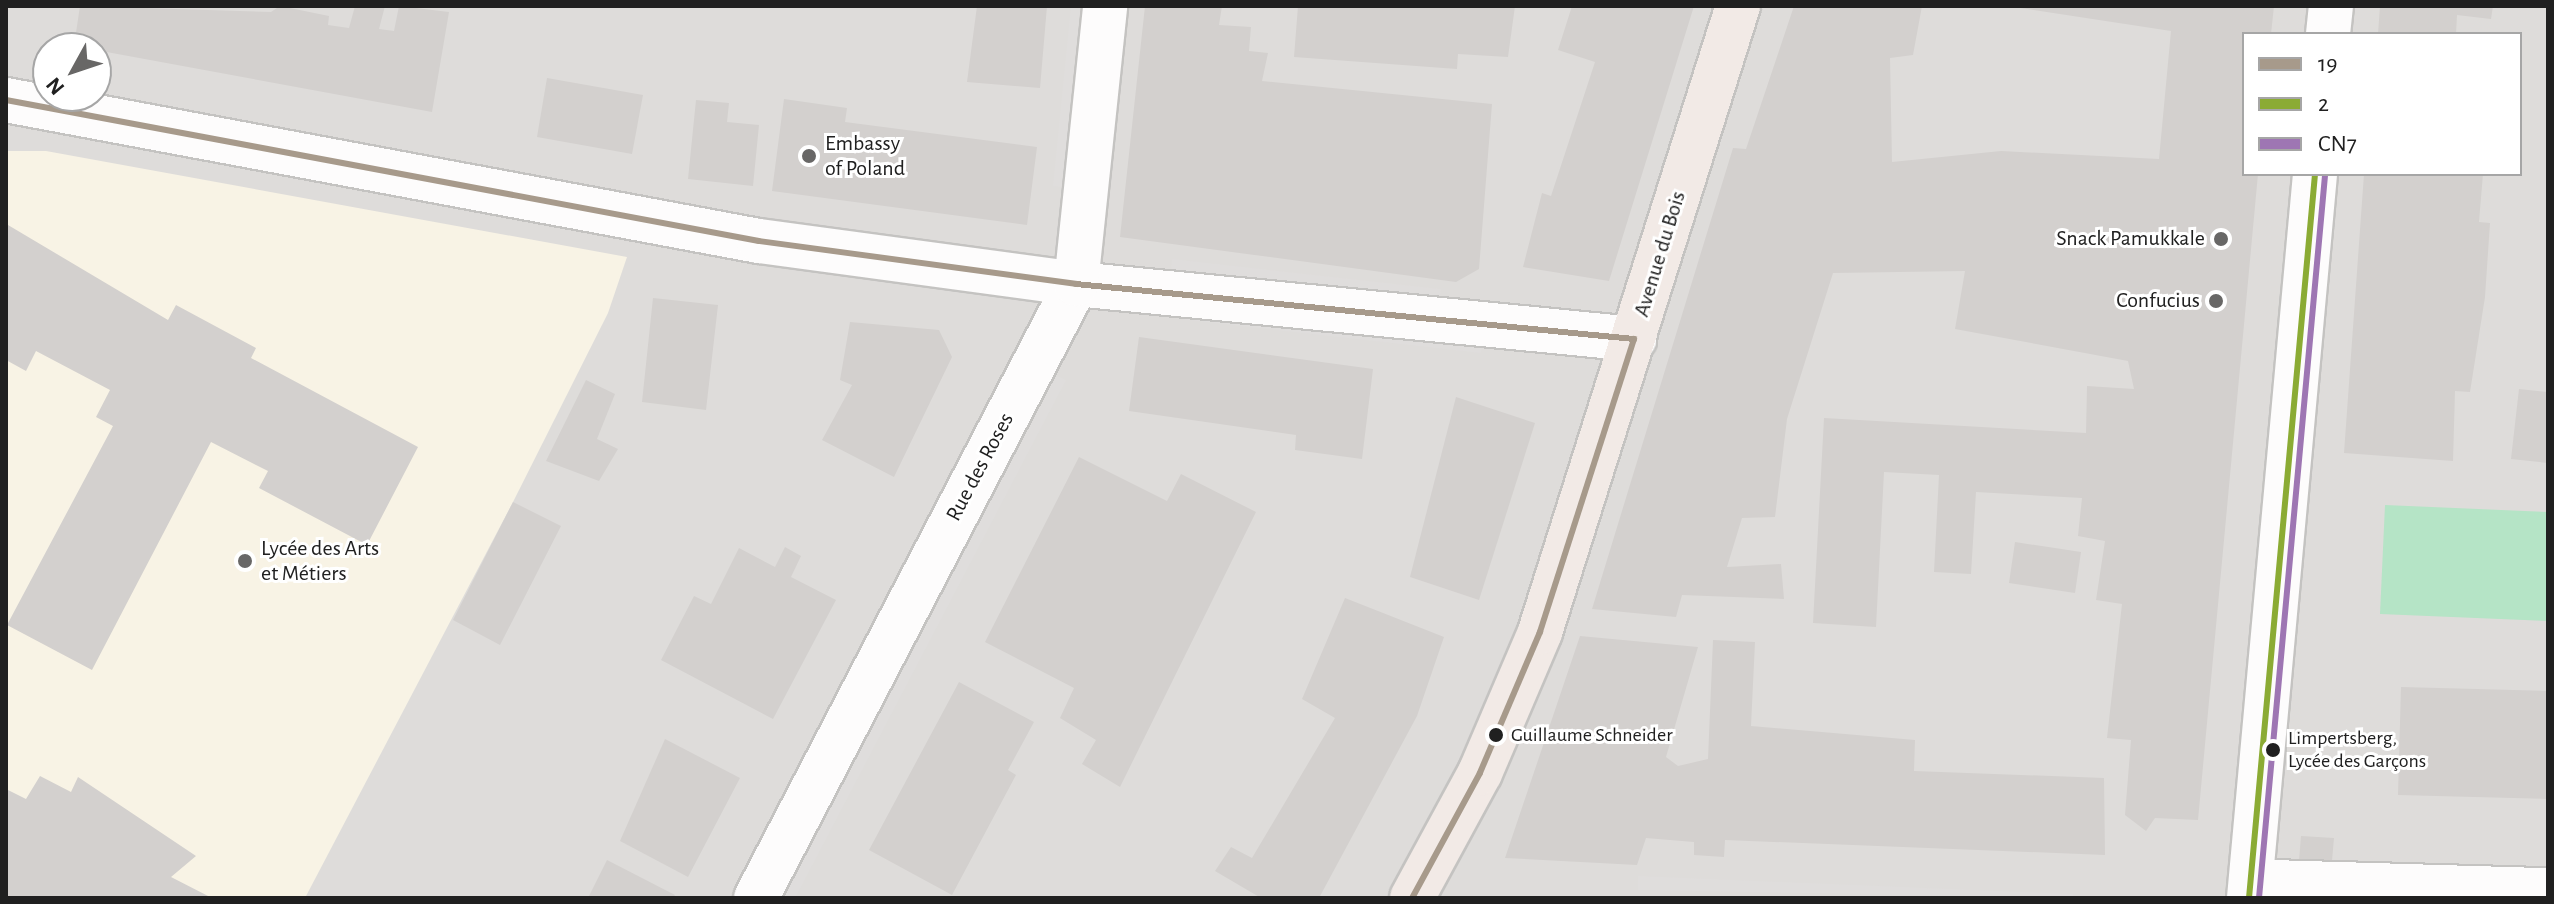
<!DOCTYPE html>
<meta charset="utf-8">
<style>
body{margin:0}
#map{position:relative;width:2554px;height:904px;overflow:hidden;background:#efece9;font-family:"Alegreya Sans",sans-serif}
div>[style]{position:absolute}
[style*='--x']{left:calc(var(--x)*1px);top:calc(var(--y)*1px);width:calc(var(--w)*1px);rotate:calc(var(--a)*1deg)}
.residential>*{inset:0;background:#dedcda}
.education>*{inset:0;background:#f8f3e5}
.pitch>*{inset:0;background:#b5e4c6}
.parking>*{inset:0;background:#dfdddc}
.building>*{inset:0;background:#d3d0ce}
.roads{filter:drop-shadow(2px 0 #c4c3c1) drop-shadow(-2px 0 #c4c3c1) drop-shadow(0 2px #c4c3c1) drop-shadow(0 -2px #c4c3c1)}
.minor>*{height:44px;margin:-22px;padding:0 22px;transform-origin:22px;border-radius:22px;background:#fdfcfc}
.major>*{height:44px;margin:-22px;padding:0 22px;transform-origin:22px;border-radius:22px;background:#f2eae6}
.bus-1>*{height:6px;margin:-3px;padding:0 3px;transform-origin:3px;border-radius:3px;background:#a79a8b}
.bus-2>*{height:6px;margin:-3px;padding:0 3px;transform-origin:3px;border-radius:3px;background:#8bab34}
.bus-3>*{height:6px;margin:-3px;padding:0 3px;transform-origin:3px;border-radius:3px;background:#9e76b3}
.dots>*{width:22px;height:22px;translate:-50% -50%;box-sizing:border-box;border:4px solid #fff;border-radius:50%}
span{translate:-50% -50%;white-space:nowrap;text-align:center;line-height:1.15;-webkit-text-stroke:6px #fff;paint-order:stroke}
.bus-label{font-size:20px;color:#202020}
.left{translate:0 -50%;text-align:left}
.poi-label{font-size:22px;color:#202020}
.right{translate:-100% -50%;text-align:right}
.street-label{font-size:22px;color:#202020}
.frame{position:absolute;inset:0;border:8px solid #202020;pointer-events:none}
.legend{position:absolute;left:2242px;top:32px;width:280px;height:144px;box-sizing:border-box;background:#fff;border:2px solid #a6a6a6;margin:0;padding:10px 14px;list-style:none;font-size:24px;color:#202020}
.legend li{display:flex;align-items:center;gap:16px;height:40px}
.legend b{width:40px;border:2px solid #a6a6a6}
.north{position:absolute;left:32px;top:32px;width:80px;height:80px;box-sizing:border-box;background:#fff;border:2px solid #a6a6a6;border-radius:50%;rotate:230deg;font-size:22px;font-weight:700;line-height:32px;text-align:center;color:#202020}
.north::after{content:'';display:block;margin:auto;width:28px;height:36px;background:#686766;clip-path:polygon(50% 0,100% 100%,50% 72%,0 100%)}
</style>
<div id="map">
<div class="residential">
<i style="clip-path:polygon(evenodd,6px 6px,2548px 6px,2548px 898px,6px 898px,6px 6px,2244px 34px,2520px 34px,2520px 174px,2244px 174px,2244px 34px,6px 6px,48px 48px,96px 48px,96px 96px,48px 96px,48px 48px)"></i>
</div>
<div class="education">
<i style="clip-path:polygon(6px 151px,46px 151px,627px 257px,608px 313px,513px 502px,305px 898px,6px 898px)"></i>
</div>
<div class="pitch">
<i style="clip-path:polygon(2385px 505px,2548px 512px,2548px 621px,2380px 614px)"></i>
</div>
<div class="parking">
<i style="clip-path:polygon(1071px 6px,1082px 6px,1064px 187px,1053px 186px)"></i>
<i style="clip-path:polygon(1172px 259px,1441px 289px,1439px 303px,1171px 272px)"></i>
<i style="clip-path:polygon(1182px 305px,1482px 340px,1481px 353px,1180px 319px)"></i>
<i style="clip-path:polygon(1054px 374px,1066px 380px,795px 898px,779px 898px)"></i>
<i style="clip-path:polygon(1638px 876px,2073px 894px,2073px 898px,1638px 890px)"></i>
</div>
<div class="building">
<i style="clip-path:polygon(80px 6px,271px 12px,280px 6px,329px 16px,328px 25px,349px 28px,355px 6px,385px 6px,379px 29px,394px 31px,399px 6px,449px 12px,432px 112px,74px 46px)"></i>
<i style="clip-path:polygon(977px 6px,1047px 6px,1040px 88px,967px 82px)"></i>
<i style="clip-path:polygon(1145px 6px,1222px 6px,1219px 25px,1251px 27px,1249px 51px,1268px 53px,1262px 81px,1492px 104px,1479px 269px,1456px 282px,1120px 237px)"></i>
<i style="clip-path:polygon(1298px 6px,1515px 6px,1508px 57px,1458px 54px,1457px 69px,1294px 57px)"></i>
<i style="clip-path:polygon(1572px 6px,1694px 6px,1609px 281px,1523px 267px,1542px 193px,1551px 196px,1595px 62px,1558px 50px)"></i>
<i style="clip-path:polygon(1794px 6px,1922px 6px,1913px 55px,1890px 58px,1892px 162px,2001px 151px,2159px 159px,2171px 31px,2007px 6px,2274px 6px,2271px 34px,2244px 34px,2244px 174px,2258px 174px,2198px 820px,2155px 818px,2146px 831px,2125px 815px,2131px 740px,2107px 738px,2122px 604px,2096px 600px,2105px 541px,2078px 536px,2082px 498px,1976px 492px,1971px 574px,1934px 572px,1939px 475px,1884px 472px,1876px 627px,1813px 623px,1824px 418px,2086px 433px,2087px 386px,2134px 389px,2128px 361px,1955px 329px,1965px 271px,1833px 273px,1787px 419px,1775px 517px,1742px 518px,1727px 567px,1781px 564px,1784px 599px,1682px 595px,1676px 617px,1592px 609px,1733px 148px,1746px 149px)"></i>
<i style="clip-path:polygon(2380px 6px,2493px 6px,2491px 19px,2457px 15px,2456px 34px,2378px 34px)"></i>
<i style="clip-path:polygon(547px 78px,643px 95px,632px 154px,537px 137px)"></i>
<i style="clip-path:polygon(784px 99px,847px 108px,845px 122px,1037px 147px,1027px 225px,772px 191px)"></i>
<i style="clip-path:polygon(696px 100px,729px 103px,727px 122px,759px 125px,753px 186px,688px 179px)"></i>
<i style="clip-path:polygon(2364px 174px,2483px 174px,2479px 222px,2490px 223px,2485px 297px,2470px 392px,2455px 391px,2453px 461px,2344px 453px)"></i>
<i style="clip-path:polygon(8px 225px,168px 320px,176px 305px,256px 348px,251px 358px,418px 447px,367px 545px,259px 488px,268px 471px,211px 442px,92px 670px,7px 625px,113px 426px,96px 417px,110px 390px,36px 351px,26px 371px,6px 360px)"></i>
<i style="clip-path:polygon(653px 298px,718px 305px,706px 410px,642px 402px)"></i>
<i style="clip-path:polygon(850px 322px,939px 330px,952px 357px,894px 477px,822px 440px,852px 385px,840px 380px)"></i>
<i style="clip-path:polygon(1139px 337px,1373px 369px,1362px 459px,1295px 450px,1296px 435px,1129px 411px)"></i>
<i style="clip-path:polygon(586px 380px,615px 394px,597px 439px,618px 449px,599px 481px,546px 461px)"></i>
<i style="clip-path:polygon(2519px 389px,2548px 392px,2548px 463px,2511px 459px)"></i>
<i style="clip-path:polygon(1456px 397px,1535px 423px,1479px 600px,1410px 577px)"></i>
<i style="clip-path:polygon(1079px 457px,1167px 501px,1181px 474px,1256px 512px,1120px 787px,1082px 764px,1096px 740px,1060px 718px,1074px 688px,985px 642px)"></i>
<i style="clip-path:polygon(513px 502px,561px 526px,500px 645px,453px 620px)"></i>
<i style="clip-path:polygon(2015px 542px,2081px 552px,2075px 593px,2009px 583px)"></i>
<i style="clip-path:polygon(785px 547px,801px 556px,791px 577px,836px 600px,773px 719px,661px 660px,694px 596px,711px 604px,739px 548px,775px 567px)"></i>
<i style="clip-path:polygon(1345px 598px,1444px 637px,1417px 716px,1319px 898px,1261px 898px,1215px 871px,1231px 847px,1252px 858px,1335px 718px,1302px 699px)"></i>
<i style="clip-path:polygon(1580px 636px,1698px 647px,1666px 757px,1678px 766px,1708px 759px,1713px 640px,1755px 642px,1751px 726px,1915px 740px,1914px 771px,2104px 778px,2105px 855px,1725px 840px,1724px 857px,1694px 855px,1694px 842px,1646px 838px,1637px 865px,1505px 858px)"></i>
<i style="clip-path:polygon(959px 682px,1034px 722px,1008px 770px,1016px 775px,952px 895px,869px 850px)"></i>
<i style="clip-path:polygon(2401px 687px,2548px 691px,2548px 799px,2398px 795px)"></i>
<i style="clip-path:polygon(665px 739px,740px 778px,688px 877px,620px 841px)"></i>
<i style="clip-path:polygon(40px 776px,71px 792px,78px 777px,196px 856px,171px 877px,212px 898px,6px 898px,6px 789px,26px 799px)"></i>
<i style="clip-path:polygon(2301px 836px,2334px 838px,2330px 883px,2296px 898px)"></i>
<i style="clip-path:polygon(607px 860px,675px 895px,673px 898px,588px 898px)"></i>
</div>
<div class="roads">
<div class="minor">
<i style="--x:2328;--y:34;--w:28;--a:-84"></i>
<i style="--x:6;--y:100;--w:766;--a:10.61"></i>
<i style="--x:759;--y:241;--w:320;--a:7.7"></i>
<i style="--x:1076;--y:284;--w:561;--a:5.63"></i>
<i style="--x:756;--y:898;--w:692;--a:-62.47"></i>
<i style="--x:1076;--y:284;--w:280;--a:-84"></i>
<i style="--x:2249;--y:898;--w:727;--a:-84.79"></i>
<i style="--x:2270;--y:898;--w:16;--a:-86"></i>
<i style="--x:2271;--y:882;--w:277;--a:1.7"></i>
</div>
<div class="major">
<i style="--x:1412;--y:898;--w:142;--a:-61.5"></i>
<i style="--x:1480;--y:773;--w:153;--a:-66.9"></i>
<i style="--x:1540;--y:632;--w:657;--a:-72.45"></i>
</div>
</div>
<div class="bus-1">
<i style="--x:6;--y:100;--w:766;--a:10.61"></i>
<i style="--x:759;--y:241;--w:320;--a:7.7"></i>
<i style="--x:1076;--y:284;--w:561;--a:5.63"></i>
<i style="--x:1634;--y:339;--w:308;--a:107.8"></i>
<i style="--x:1540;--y:632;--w:153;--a:113.1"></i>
<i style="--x:1480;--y:773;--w:142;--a:118.5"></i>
</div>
<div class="bus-2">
<i style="--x:2249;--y:898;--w:727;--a:-84.79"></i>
</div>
<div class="bus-3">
<i style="--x:2259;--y:898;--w:726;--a:-84.78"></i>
</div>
<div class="dots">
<i style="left:809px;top:156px;background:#686766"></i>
<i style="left:2221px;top:239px;background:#686766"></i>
<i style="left:2216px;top:301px;background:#686766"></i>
<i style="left:245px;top:561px;background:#686766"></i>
<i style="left:1496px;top:735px;background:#202020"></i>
<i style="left:2273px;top:750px;background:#202020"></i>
</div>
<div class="bus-label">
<span class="left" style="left:1511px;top:735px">Guillaume Schneider</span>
<span class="left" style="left:2288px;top:750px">Limpertsberg,<br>Lycée des Garçons</span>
</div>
<div class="poi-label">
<span class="left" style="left:825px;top:156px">Embassy<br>of Poland</span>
<span class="right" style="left:2205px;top:239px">Snack Pamukkale</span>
<span class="right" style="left:2200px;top:301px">Confucius</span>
<span class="left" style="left:261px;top:561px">Lycée des Arts<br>et Métiers</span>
</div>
<div class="street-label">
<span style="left:1660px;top:254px;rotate:-73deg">Avenue du Bois</span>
<span style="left:980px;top:467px;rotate:-62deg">Rue des Roses</span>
</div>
<div class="frame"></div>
<ul class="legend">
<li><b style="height:10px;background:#a79a8b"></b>19</li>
<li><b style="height:10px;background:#8bab34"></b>2</li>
<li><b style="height:10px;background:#9e76b3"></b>CN7</li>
</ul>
<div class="north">N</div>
</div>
